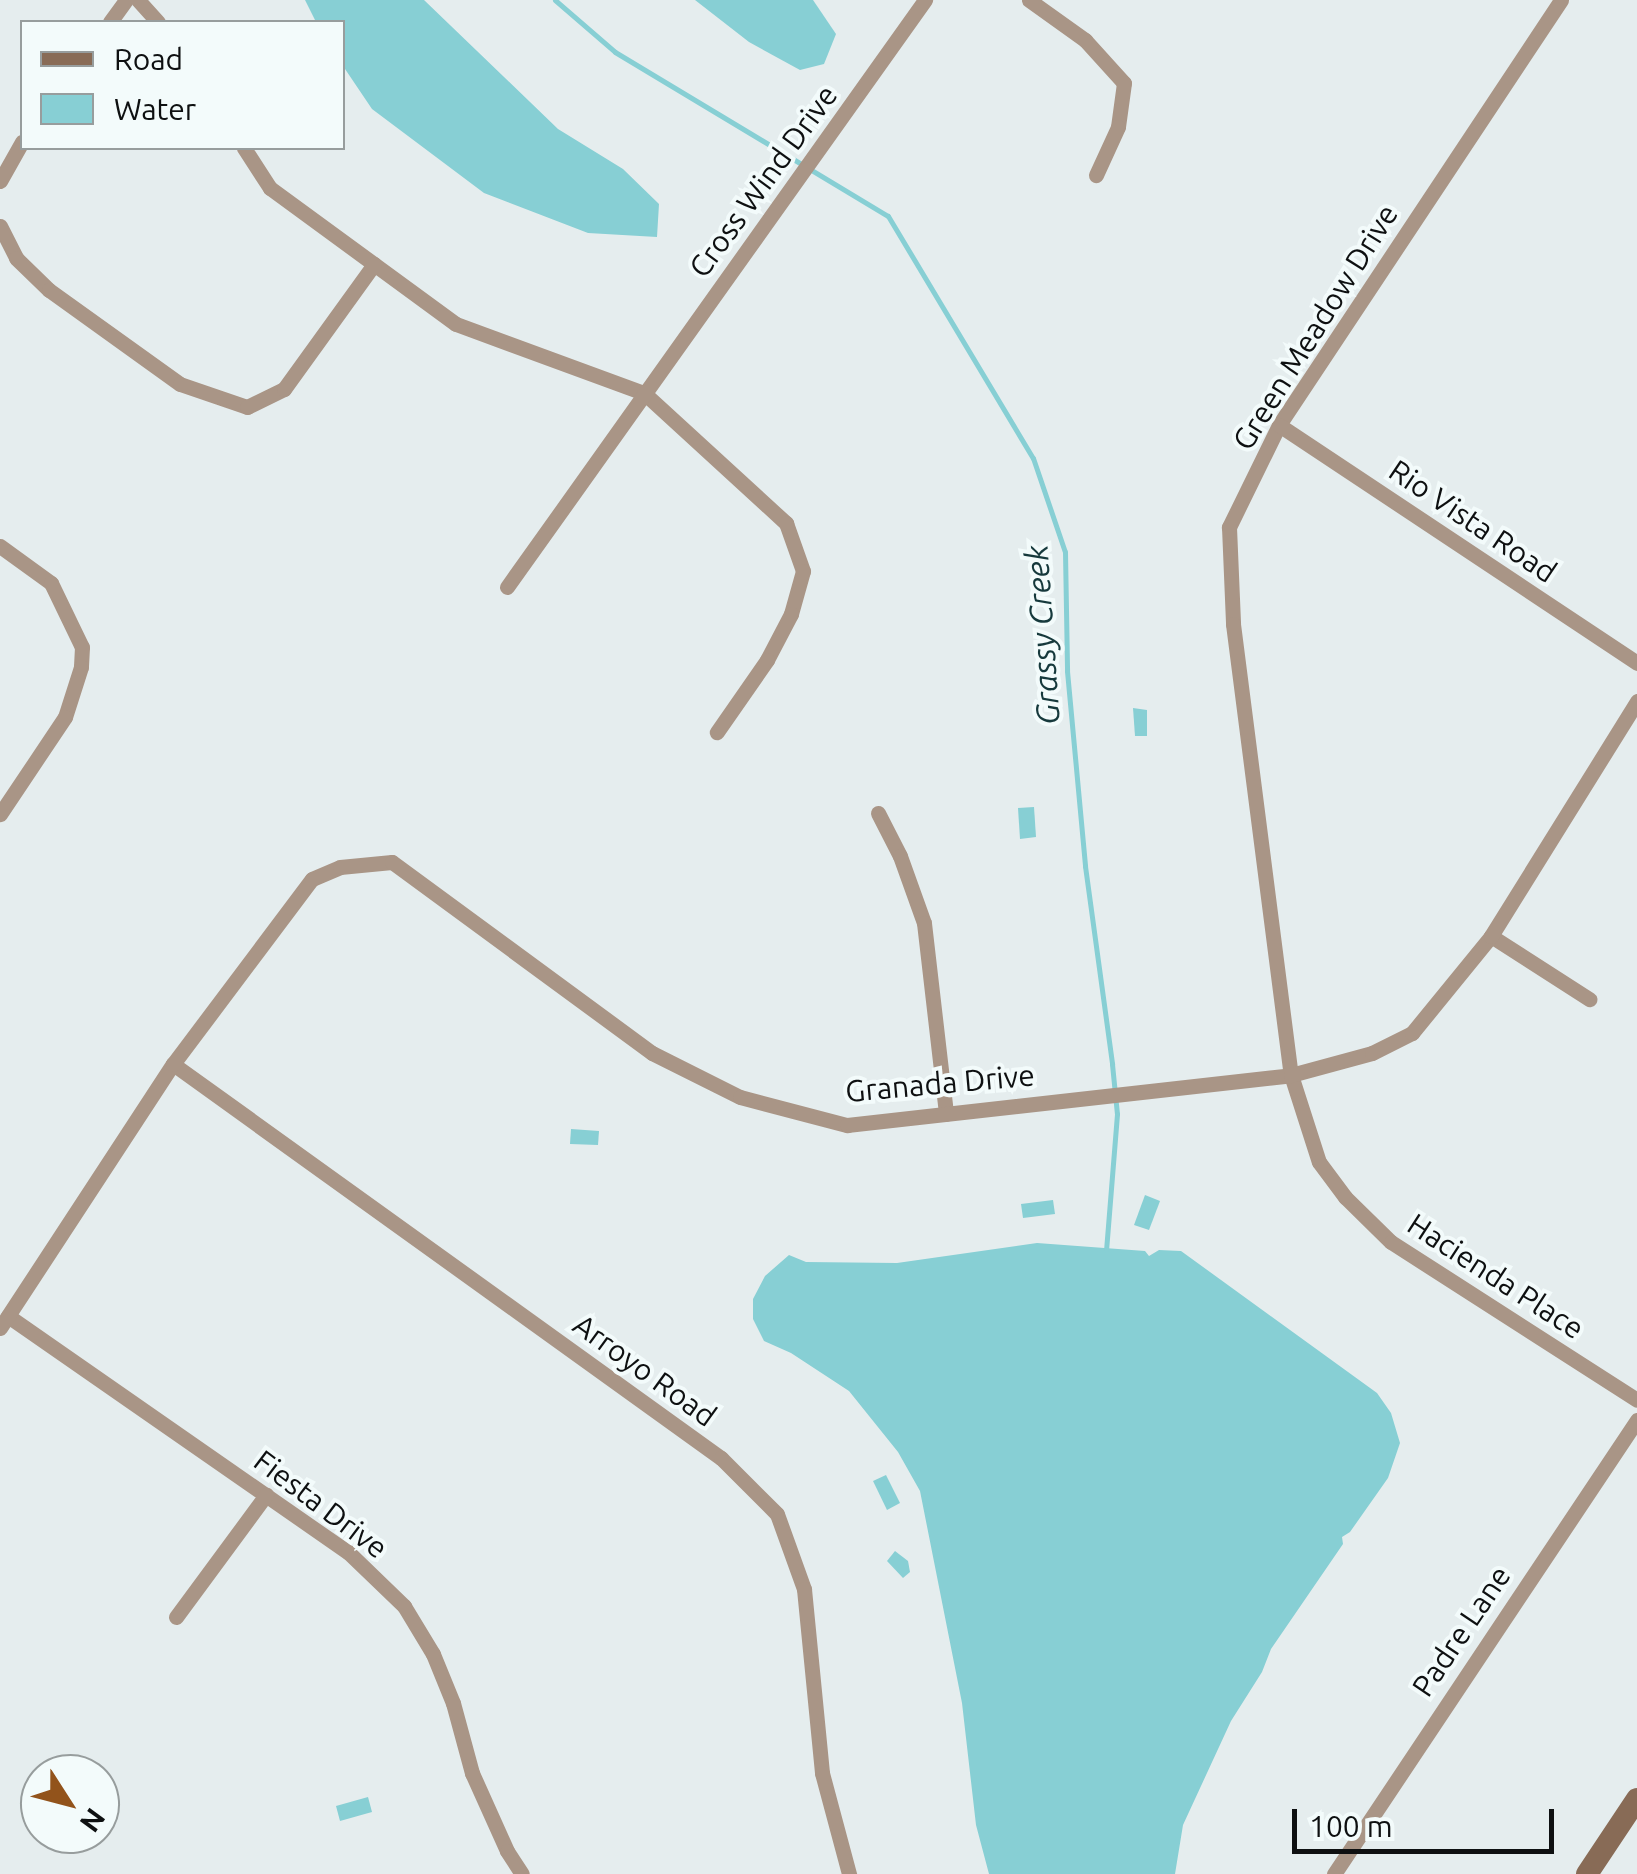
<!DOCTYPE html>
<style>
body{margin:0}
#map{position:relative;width:1637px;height:1874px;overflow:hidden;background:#e5edee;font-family:Ubuntu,sans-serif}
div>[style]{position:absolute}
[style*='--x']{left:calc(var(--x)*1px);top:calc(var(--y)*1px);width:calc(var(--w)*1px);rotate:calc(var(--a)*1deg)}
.water>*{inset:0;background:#87cfd4}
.stream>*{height:5px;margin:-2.5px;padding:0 2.5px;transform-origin:2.5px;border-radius:2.5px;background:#87cfd4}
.minor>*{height:15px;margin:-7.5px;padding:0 7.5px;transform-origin:7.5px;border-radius:7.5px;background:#a99586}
.secondary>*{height:22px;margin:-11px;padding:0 11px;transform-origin:11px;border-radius:11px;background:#886b56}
span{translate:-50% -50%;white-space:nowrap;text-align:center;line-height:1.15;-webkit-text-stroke:8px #f3fbfb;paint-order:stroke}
.street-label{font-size:30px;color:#0e1011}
.water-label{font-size:32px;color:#16393c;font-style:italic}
.legend{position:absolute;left:20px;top:20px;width:325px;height:130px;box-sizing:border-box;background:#f3fbfb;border:2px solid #979d9d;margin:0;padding:12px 18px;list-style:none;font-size:30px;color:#0e1011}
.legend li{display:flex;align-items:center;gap:20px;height:50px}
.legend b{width:50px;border:2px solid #979d9d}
.north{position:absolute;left:20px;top:1754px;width:100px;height:100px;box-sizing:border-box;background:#f3fbfb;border:2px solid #979d9d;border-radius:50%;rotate:126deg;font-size:28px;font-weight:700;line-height:40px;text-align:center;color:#0e1011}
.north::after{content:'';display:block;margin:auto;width:35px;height:45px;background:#92531b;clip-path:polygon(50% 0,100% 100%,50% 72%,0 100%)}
.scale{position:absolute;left:1292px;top:1809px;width:262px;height:45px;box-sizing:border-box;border:5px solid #0e1011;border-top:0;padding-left:12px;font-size:30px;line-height:35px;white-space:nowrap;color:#0e1011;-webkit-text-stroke:8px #f3fbfb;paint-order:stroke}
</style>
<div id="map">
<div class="water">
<i style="clip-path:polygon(305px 0,424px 0,558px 129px,623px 169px,659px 204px,657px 237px,588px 233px,484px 193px,372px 109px,343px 66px,342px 22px,316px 22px)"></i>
<i style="clip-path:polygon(695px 0,813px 0,836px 34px,824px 64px,800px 70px,749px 42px)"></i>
<i style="clip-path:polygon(1133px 708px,1147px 710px,1147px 736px,1135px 736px)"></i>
<i style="clip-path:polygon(1034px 807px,1036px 837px,1020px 839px,1018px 808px)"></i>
<i style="clip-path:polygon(571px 1129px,599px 1131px,598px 1145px,570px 1144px)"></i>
<i style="clip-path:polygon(1145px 1195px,1160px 1201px,1149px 1230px,1134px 1225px)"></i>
<i style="clip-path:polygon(1053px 1200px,1055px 1214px,1023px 1218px,1021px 1204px)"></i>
<i style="clip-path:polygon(1037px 1243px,1145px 1251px,1149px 1256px,1159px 1250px,1181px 1251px,1377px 1393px,1391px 1413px,1400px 1443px,1388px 1478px,1350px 1532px,1342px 1537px,1343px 1544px,1271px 1649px,1262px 1672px,1231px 1721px,1183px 1825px,1175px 1874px,989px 1874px,976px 1825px,962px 1703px,920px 1491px,898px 1452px,849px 1391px,791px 1353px,764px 1341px,753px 1319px,753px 1299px,765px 1276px,789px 1255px,806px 1262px,897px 1263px)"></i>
<i style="clip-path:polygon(886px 1475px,900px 1503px,887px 1510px,873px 1481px)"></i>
<i style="clip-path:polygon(895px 1551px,908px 1561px,910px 1572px,903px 1578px,887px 1561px)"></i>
<i style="clip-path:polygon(368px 1797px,372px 1812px,340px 1821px,336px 1806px)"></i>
</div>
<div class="stream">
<i style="--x:555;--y:0;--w:79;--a:40.9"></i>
<i style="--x:615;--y:52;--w:318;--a:31"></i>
<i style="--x:888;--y:216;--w:282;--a:59.1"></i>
<i style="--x:1033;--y:458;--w:99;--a:71.2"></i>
<i style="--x:1065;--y:552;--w:119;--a:89"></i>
<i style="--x:1067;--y:671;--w:196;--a:84.7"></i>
<i style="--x:1085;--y:866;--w:200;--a:82.2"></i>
<i style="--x:1112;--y:1064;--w:50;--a:84.3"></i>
<i style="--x:1117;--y:1114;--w:136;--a:94.6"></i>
</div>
<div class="minor">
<i style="--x:138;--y:0;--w:30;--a:48"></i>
<i style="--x:1029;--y:0;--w:69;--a:35.5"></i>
<i style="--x:1085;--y:40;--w:58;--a:47.8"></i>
<i style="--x:1124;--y:83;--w:44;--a:97.8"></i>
<i style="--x:1118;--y:127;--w:53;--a:114.6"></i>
<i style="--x:1561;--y:0;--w:510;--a:123.57"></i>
<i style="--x:1279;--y:425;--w:114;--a:116.1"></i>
<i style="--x:1229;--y:527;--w:97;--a:87.6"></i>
<i style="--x:1233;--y:624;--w:455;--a:82.7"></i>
<i style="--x:1291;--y:1075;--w:91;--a:72.2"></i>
<i style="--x:1319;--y:1162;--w:44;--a:53.4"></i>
<i style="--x:1345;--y:1197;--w:64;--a:44.4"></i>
<i style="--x:1391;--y:1242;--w:292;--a:32.7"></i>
<i style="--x:110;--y:22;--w:27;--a:-54"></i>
<i style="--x:244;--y:148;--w:48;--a:57"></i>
<i style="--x:270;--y:188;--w:230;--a:36.2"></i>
<i style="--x:456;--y:324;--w:200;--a:20.2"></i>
<i style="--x:644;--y:393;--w:193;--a:42.5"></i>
<i style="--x:786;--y:523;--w:51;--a:70.5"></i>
<i style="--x:803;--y:571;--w:45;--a:105.6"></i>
<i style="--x:791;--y:614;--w:52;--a:117.6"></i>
<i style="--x:767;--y:660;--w:88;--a:124.8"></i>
<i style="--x:0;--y:181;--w:45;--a:-60.6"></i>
<i style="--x:0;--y:226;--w:36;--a:63"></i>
<i style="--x:16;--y:258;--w:46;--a:44.1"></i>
<i style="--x:49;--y:290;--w:161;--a:35.7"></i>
<i style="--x:180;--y:384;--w:71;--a:18.9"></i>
<i style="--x:247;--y:407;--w:41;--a:-25.9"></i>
<i style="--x:284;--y:389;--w:154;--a:-54.2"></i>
<i style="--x:1279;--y:425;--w:430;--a:33.6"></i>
<i style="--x:0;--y:546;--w:63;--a:36"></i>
<i style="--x:51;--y:583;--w:71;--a:64.2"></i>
<i style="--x:82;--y:647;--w:20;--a:93"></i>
<i style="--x:81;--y:667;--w:52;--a:107.7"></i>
<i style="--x:65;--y:717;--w:117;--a:123.8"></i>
<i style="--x:507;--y:587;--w:721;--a:-54.55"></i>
<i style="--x:878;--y:813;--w:48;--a:62.9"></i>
<i style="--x:900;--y:856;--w:71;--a:70.3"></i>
<i style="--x:924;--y:923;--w:192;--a:83.4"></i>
<i style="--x:1491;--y:936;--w:117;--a:32.7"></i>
<i style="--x:173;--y:1064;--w:675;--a:35.72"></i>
<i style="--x:721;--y:1458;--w:79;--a:45"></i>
<i style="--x:777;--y:1514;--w:80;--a:70.2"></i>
<i style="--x:804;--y:1589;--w:185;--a:84.4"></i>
<i style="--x:822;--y:1773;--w:105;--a:75"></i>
<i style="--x:8;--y:1316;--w:414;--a:34.8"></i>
<i style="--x:348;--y:1552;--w:78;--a:44"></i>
<i style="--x:404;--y:1606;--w:56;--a:58.9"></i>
<i style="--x:433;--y:1654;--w:53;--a:67.8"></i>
<i style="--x:453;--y:1703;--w:73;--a:74.8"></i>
<i style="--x:472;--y:1773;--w:85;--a:65.8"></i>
<i style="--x:507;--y:1851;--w:27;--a:57"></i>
<i style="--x:0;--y:1328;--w:316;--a:-56.8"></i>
<i style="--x:173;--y:1064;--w:231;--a:-53.1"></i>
<i style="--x:312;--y:879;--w:30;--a:-23"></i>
<i style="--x:340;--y:867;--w:52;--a:-5.5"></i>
<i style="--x:392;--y:862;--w:323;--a:36.3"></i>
<i style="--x:652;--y:1053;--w:98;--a:26.6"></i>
<i style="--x:740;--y:1097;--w:111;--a:14.7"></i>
<i style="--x:847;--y:1125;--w:447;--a:-6.4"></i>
<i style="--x:1291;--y:1075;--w:84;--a:-15.2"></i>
<i style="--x:1372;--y:1053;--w:45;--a:-26.6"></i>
<i style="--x:1412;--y:1033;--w:125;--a:-50.8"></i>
<i style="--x:1491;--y:936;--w:277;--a:-58.1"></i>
<i style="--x:176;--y:1617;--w:152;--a:-53.6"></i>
<i style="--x:1334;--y:1874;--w:546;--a:-56.28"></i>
</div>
<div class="secondary">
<i style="--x:1587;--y:1874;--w:90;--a:-56.3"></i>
</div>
<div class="street-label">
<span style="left:763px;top:181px;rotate:-54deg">Cross Wind Drive</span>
<span style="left:1315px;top:327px;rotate:-58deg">Green Meadow Drive</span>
<span style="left:1473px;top:521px;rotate:34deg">Rio Vista Road</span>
<span style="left:940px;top:1083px;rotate:-5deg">Granada Drive</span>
<span style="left:1496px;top:1276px;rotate:33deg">Hacienda Place</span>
<span style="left:645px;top:1370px;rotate:36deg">Arroyo Road</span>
<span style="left:321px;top:1504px;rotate:37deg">Fiesta Drive</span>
<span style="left:1461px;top:1631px;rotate:-56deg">Padre Lane</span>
</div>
<div class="water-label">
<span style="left:1042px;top:635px;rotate:-94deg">Grassy Creek</span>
</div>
<ul class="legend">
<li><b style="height:12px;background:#886b56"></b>Road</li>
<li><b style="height:28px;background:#87cfd4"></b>Water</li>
</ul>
<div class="north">N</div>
<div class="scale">100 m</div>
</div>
